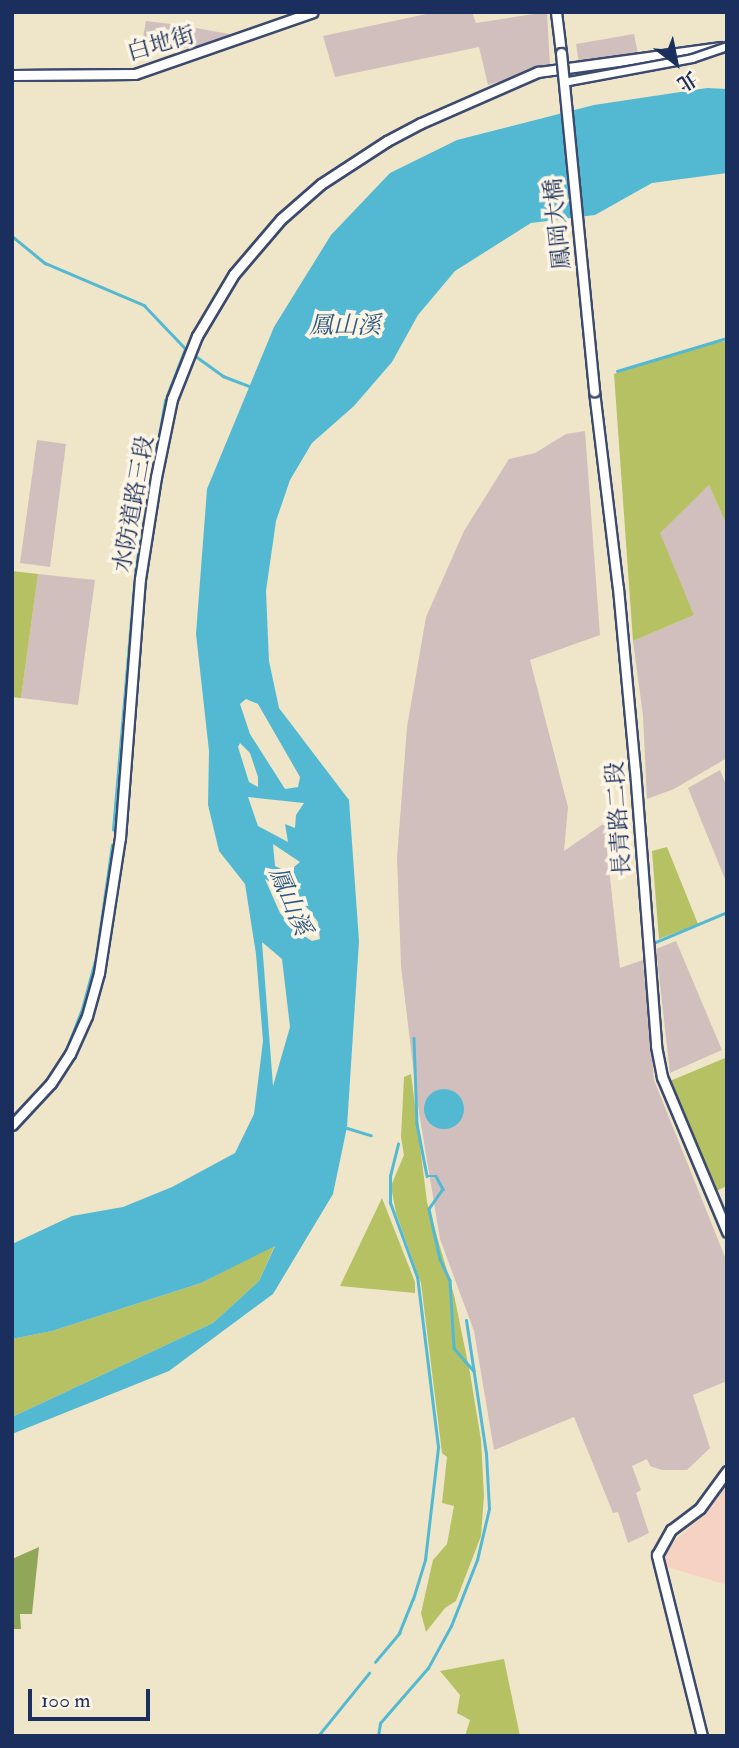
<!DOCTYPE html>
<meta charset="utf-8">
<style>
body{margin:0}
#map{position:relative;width:739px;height:1748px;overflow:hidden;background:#efe6c9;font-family:"IM FELL Double Pica","Noto Serif TC",serif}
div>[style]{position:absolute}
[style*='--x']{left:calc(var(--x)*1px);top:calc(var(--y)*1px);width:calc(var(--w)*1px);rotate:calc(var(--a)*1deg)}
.built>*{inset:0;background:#f6d2c3}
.industrial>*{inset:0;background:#d1bfbd}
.green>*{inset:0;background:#b5c163}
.forest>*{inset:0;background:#90a759}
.water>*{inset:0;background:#53b9d2}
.round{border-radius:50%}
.stream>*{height:2.5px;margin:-1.25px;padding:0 1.25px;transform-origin:1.25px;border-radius:1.25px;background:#53b9d2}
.roads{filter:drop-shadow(2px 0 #3b4a6e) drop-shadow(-2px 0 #3b4a6e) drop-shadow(0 2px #3b4a6e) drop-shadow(0 -2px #3b4a6e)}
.tertiary>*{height:9px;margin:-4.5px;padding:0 4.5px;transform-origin:4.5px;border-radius:4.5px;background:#fff}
.bridges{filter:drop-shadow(2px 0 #3b4a6e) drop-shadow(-2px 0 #3b4a6e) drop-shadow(0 2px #3b4a6e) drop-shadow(0 -2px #3b4a6e)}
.minor-bridge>*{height:7px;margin:-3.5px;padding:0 3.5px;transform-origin:3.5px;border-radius:3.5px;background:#fff}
.tertiary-bridge>*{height:9px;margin:-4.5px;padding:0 4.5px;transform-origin:4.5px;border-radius:4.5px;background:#fff}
span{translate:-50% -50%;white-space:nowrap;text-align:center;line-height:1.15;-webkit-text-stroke:7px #fcf5e5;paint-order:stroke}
.street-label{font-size:23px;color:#1b2f5e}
.water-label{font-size:24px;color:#2c5881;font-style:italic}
.frame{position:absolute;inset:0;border:14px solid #1b2f5e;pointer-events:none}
.north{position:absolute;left:641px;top:28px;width:70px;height:70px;-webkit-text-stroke:5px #fcf5e5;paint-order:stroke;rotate:148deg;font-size:19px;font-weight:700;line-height:28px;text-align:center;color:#1b2f5e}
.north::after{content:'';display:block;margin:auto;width:24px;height:32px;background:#1b2f5e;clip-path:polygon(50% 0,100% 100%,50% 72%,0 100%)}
.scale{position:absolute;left:28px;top:1689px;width:122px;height:32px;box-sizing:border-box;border:4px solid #1b2f5e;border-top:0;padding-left:9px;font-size:21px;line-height:24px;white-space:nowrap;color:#1b2f5e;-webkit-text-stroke:5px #fcf5e5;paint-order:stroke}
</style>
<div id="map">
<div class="built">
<i style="clip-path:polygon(727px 1481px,727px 1585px,664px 1566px,664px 1555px,673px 1542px,698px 1520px)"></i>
</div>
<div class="industrial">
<i style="clip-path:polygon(436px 12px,472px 12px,476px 23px,547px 12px,550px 66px,488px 85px,479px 47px,335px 77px,323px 36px)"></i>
<i style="clip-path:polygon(146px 21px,180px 25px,240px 36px,201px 50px,142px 43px)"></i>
<i style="clip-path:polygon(634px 34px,638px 54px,579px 64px,576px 44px)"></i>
<i style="clip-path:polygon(585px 431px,600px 635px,530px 660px,568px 807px,564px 851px,623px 810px,627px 828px,606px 841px,620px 968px,643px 960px,654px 1080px,727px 1262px,727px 1381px,693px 1395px,710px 1448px,687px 1470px,662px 1470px,650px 1466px,647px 1459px,632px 1466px,641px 1490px,636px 1493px,649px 1533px,628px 1543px,618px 1512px,613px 1513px,574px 1417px,494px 1450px,474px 1331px,440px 1239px,417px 1100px,401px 966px,397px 858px,407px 727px,426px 617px,464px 531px,509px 459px,535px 453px,566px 434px)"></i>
<i style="clip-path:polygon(37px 440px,66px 444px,50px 567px,20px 563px)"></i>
<i style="clip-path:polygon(709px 485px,727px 526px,727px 758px,674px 789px,647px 799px,643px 716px,633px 641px,694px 615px,659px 533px)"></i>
<i style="clip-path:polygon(38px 574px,95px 580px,78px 705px,21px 698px)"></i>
<i style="clip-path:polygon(720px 770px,727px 787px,727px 884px,688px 788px)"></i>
<i style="clip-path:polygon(676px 941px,722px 1050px,670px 1073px,656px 949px)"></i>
</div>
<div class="green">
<i style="clip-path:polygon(727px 341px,727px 526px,709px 485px,660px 533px,694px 615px,633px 641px,614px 374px,698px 346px)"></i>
<i style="clip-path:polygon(12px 571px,38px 574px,21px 698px,12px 697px)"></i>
<i style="clip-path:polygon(667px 847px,698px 924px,659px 939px,652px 851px)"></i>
<i style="clip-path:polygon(725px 1058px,727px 1186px,716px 1191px,670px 1081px)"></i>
<i style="clip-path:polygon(411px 1074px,427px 1202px,454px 1295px,470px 1373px,481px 1440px,484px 1496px,481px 1536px,456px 1601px,445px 1608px,426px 1632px,421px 1613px,433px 1560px,447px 1544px,454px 1506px,442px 1503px,447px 1457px,442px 1453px,421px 1283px,396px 1213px,391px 1186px,404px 1155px,401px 1137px,404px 1077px)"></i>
<i style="clip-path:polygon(382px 1198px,415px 1282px,415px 1293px,340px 1286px)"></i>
<i style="clip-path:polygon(275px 1245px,259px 1281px,213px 1323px,12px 1417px,12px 1339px,52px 1331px,201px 1283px)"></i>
<i style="clip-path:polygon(504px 1659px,520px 1736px,465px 1736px,470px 1720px,457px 1713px,460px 1695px,440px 1671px)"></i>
</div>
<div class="forest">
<i style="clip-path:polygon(39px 1547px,32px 1614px,20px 1614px,21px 1629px,12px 1629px,12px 1559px)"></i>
</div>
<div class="water">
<i style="clip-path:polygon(evenodd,707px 88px,727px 89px,727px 173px,652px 183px,595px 215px,531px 223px,455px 271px,418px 315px,392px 362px,354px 406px,312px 443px,290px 480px,276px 521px,266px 591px,269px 661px,279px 708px,349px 800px,359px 941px,347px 1127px,333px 1194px,273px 1294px,169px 1371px,12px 1434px,12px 1417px,213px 1323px,259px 1281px,275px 1246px,201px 1283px,52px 1331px,12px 1339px,12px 1244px,72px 1216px,123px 1207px,172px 1187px,235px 1153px,254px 1114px,263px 1041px,256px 954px,245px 884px,219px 851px,208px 805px,209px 751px,196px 634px,207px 489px,274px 327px,331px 235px,390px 173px,457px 140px,594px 105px,707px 88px,246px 699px,258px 704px,300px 777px,298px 787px,285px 789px,250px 734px,240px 704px,246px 699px,707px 88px,240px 743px,250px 753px,258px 777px,258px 787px,249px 782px,238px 747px,240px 743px,707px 88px,248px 797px,304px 803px,296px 815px,295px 828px,285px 824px,288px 842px,258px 826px,248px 797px,707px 88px,273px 844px,300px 862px,288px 872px,275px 866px,273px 844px,707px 88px,265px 879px,298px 896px,318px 922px,320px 939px,312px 941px,293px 929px,280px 913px,265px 879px,707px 88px,262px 942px,282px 959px,290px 1027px,273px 1086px,262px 942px)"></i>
<i class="round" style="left:424px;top:1089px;width:40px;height:40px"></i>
</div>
<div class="stream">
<i style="--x:12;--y:236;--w:43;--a:39.3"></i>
<i style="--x:45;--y:263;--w:108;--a:23"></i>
<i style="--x:144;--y:305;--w:59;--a:46.4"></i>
<i style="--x:197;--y:357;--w:32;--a:36"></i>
<i style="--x:223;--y:376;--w:30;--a:21"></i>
<i style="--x:617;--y:371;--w:115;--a:-16.7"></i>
<i style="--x:135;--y:571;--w:173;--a:-80"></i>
<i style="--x:165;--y:401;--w:56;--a:-69"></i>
<i style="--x:113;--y:830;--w:245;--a:-85.1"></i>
<i style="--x:656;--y:942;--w:77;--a:-22.9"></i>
<i style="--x:414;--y:1038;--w:86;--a:88"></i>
<i style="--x:417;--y:1124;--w:53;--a:79.1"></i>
<i style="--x:427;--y:1176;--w:9;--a:0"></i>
<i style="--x:436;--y:1176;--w:15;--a:62"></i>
<i style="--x:443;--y:1189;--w:24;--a:125"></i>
<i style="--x:429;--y:1209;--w:51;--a:77.6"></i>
<i style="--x:440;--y:1259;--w:23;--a:65"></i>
<i style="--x:450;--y:1280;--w:68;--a:86.6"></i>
<i style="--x:454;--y:1348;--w:30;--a:49"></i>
<i style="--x:39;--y:1091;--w:46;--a:-55.6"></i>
<i style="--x:65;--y:1053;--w:47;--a:-68.9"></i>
<i style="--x:82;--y:1009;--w:54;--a:-74.9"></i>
<i style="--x:96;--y:957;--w:113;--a:-81.9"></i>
<i style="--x:344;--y:1127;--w:28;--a:17"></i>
<i style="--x:375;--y:1662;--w:38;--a:-50"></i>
<i style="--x:399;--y:1633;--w:37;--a:-68"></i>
<i style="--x:413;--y:1599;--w:41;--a:-72.9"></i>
<i style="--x:425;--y:1560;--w:114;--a:-83.4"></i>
<i style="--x:438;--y:1447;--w:171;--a:-97"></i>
<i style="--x:417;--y:1277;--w:79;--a:-110"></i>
<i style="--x:390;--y:1203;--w:27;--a:-90"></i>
<i style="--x:390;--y:1176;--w:33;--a:-76"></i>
<i style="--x:318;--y:1736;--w:81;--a:-51"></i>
<i style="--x:378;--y:1736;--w:13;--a:-81"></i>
<i style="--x:380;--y:1723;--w:73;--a:-48.9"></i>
<i style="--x:428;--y:1668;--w:48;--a:-61.3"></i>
<i style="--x:451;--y:1626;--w:71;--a:-68.5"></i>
<i style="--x:477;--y:1560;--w:52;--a:-76.8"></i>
<i style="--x:489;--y:1509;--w:55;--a:-93.1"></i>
<i style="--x:486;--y:1454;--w:135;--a:-98.5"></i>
</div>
<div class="roads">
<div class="tertiary">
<i style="--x:556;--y:12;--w:41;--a:83"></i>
<i style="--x:12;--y:75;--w:123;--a:-0.5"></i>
<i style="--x:135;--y:74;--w:188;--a:-19.2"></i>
<i style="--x:594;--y:391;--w:198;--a:83.1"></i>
<i style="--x:618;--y:588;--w:183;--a:84.7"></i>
<i style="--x:635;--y:770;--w:277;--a:85.6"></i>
<i style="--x:656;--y:1046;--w:32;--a:79"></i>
<i style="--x:662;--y:1077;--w:168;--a:67.2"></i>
<i style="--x:12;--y:1125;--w:57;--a:-47.1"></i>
<i style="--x:51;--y:1083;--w:35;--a:-57"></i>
<i style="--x:70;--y:1054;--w:42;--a:-65.9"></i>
<i style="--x:87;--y:1016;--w:45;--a:-74.4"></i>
<i style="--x:99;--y:973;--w:137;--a:-81.2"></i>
<i style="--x:120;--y:838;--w:260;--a:-85.6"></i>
<i style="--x:140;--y:579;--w:103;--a:-81.1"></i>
<i style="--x:156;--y:477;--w:80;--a:-78.4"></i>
<i style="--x:172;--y:399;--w:68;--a:-68.4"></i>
<i style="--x:197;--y:336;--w:72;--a:-59.2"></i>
<i style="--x:234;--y:274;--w:72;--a:-49.5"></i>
<i style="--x:281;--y:219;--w:53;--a:-41.2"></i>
<i style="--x:321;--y:184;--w:79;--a:-33.1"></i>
<i style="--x:387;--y:141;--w:38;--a:-28"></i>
<i style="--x:421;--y:123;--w:128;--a:-23.6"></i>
<i style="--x:538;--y:72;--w:184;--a:-7.8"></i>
<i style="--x:702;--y:1736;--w:187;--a:-104"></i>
<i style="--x:657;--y:1555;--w:29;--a:-61"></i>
<i style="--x:671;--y:1530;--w:36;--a:-37"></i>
<i style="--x:700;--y:1508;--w:46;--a:-53.9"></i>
</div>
</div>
<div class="bridges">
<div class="minor-bridge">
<i style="--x:563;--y:82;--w:131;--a:-10.5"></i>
<i style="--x:692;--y:58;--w:37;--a:-19"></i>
</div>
<div class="tertiary-bridge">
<i style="--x:561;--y:53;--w:340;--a:84.4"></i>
</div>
</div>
<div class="street-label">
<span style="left:161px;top:44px;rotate:-16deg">白地街</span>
<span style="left:558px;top:224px;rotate:-96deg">鳳岡大橋</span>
<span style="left:134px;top:504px;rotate:-80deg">水防道路三段</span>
<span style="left:619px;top:819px;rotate:-94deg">長青路二段</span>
</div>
<div class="water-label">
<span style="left:345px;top:326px">鳳山溪</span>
<span style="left:290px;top:901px;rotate:67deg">鳳山溪</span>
</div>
<div class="frame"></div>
<div class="north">北</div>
<div class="scale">100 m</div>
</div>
